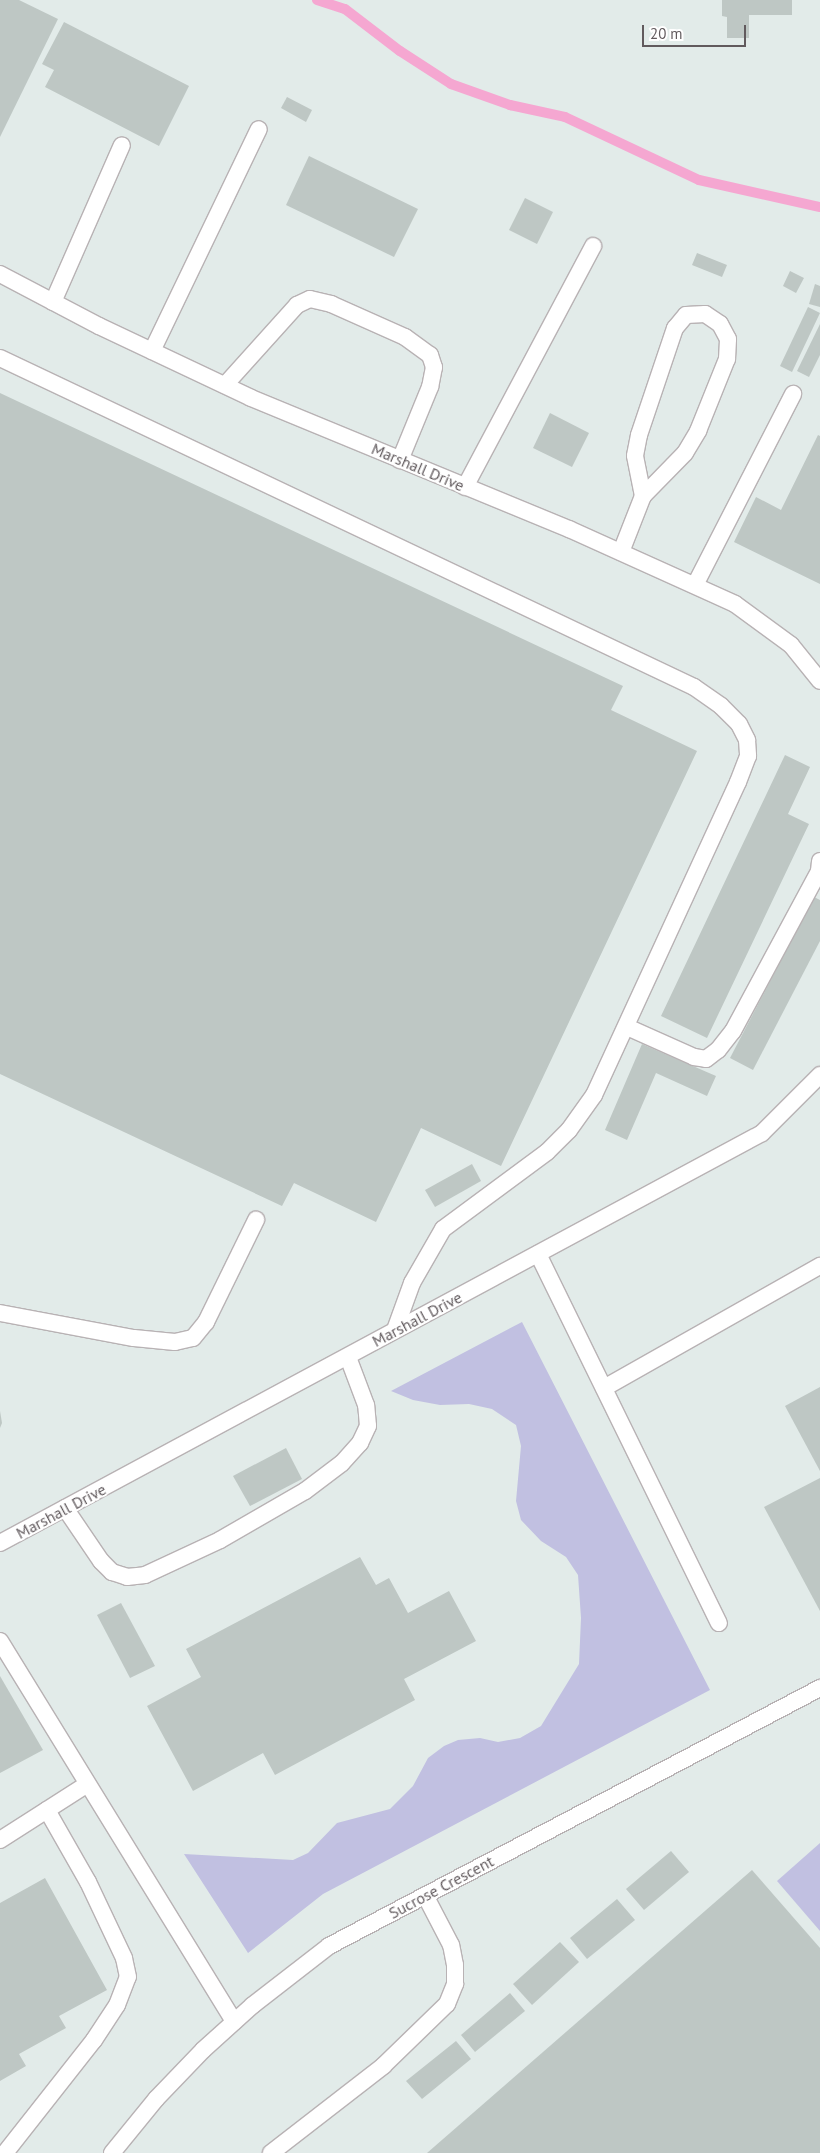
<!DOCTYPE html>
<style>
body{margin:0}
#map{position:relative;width:820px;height:2153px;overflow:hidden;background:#e2ebe9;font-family:"PT Sans",sans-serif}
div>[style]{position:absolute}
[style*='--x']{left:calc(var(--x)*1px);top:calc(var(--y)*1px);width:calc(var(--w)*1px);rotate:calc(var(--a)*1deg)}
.green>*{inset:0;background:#c1c0e1}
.stream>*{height:10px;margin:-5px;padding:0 5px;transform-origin:5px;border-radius:5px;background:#f5a7d1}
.building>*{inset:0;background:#bec7c4}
.roads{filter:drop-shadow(1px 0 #b8b2b4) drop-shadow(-1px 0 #b8b2b4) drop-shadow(0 1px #b8b2b4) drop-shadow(0 -1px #b8b2b4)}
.service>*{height:16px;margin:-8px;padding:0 8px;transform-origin:8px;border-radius:8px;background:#fff}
span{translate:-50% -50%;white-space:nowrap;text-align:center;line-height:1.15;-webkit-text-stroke:4px #fff;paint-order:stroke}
.street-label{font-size:16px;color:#615a5d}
.scale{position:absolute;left:642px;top:25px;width:104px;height:22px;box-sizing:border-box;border:2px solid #615a5d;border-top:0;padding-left:6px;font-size:15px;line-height:18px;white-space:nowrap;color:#615a5d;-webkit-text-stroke:4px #fff;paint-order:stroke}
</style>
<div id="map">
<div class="green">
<i style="clip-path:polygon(522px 1322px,710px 1690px,323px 1894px,248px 1953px,184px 1854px,293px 1860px,308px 1853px,337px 1823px,390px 1809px,413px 1786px,428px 1758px,444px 1746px,458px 1740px,480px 1738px,498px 1742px,520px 1738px,541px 1726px,579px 1664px,581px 1618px,578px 1575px,566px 1557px,541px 1541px,521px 1520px,516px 1501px,521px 1446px,516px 1425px,492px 1409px,469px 1404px,440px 1405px,413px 1400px,391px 1391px)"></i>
<i style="clip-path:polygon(820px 1843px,820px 1931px,777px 1881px)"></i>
</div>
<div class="stream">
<i style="--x:317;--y:0;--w:29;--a:18"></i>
<i style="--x:345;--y:9;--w:69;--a:37.4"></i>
<i style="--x:400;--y:51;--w:61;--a:32.9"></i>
<i style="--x:451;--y:84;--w:63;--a:19.6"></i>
<i style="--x:510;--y:105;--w:56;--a:12.3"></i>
<i style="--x:565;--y:117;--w:148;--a:25.2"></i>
<i style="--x:699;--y:180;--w:124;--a:12.6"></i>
</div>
<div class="building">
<i style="clip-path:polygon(0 0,19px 0,58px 19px,0 137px)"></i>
<i style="clip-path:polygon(722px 0,792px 0,792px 15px,749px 15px,749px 38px,727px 38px,727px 17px,722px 16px)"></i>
<i style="clip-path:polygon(64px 22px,189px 86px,159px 146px,45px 87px,54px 70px,42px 64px)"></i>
<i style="clip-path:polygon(287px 97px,312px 110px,306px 122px,281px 108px)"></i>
<i style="clip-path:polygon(309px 156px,418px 209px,394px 257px,286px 205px)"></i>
<i style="clip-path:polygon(525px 198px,553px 212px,537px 244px,509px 230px)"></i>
<i style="clip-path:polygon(697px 253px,727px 265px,722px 277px,692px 265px)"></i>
<i style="clip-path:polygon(790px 271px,804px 278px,796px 293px,783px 286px)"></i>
<i style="clip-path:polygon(815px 284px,820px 286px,820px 307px,809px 304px)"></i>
<i style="clip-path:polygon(808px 307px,820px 313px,792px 372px,780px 366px)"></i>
<i style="clip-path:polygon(820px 324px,820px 355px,809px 377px,797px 371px)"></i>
<i style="clip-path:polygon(0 393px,623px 686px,611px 710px,697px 751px,501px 1166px,421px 1128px,376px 1222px,294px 1183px,282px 1206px,0 1074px)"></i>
<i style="clip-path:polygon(550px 413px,589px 433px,572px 467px,533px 448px)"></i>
<i style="clip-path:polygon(818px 435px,820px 436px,820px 584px,734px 542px,756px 497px,781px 510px)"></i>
<i style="clip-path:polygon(785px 755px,810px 767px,788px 814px,809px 824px,707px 1038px,661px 1016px)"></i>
<i style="clip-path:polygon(814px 897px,820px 900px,820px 941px,753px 1070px,730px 1058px)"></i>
<i style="clip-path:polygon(642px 1044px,716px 1076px,707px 1096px,656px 1073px,627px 1140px,605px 1130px)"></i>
<i style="clip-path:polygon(472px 1164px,481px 1181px,435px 1207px,425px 1190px)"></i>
<i style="clip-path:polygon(820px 1387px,820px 1471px,785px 1406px)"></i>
<i style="clip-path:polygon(0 1411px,2px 1423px,0 1428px)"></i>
<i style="clip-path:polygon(286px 1448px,302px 1479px,250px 1506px,233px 1476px)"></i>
<i style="clip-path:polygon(820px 1478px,820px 1611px,764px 1507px)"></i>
<i style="clip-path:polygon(360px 1557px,376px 1585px,389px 1578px,408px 1613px,449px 1591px,476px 1641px,404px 1679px,415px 1700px,275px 1775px,263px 1753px,193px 1791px,147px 1706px,201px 1677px,186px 1649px)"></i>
<i style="clip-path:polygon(121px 1603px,155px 1666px,130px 1678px,97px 1615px)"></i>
<i style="clip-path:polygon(0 1676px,43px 1750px,0 1773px)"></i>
<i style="clip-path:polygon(671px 1851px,689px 1872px,644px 1910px,626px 1889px)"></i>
<i style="clip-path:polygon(752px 1870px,820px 1948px,820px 2153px,427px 2153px)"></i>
<i style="clip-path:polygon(45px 1878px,107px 1990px,59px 2016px,66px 2028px,19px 2054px,26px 2066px,0 2081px,0 1903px)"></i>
<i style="clip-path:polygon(617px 1899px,635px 1920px,587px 1959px,570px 1938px)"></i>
<i style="clip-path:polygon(560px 1942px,579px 1962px,532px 2005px,513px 1984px)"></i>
<i style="clip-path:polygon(510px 1993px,525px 2011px,475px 2052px,461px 2035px)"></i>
<i style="clip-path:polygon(456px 2041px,471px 2059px,422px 2099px,406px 2081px)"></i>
</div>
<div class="roads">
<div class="service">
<i style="--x:0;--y:274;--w:112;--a:27.7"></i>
<i style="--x:99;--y:326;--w:168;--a:25.3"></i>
<i style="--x:251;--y:398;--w:344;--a:22.4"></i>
<i style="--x:569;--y:529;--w:182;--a:24.3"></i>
<i style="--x:735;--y:604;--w:69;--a:36.2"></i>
<i style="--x:791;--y:645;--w:46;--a:51.1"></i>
<i style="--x:53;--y:302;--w:171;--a:-66.3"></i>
<i style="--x:152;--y:351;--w:246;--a:-64.3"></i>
<i style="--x:0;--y:358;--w:768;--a:25.36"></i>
<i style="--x:694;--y:687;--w:33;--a:35"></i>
<i style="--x:721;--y:706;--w:25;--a:45"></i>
<i style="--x:739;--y:724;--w:18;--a:63"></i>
<i style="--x:747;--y:740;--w:16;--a:86"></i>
<i style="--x:748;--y:756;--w:28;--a:111"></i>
<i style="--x:738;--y:782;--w:345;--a:114.7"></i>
<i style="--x:594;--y:1095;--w:43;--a:125.5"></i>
<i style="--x:569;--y:1130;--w:31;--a:135"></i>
<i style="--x:547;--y:1152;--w:129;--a:143.5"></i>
<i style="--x:443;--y:1229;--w:62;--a:119.9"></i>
<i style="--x:412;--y:1283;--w:50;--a:109.9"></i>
<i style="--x:225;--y:385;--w:108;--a:-48"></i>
<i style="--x:297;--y:305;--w:14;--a:-25"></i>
<i style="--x:310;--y:299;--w:22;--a:13"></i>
<i style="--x:331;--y:304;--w:81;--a:24"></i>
<i style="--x:405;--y:337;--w:31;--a:36"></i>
<i style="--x:430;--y:355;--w:13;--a:72"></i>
<i style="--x:434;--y:367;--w:20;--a:101"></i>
<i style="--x:430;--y:387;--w:79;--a:112.3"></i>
<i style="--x:465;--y:487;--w:273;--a:-62"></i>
<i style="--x:621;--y:552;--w:60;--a:-68.6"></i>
<i style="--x:643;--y:496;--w:60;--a:-45.7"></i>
<i style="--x:685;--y:453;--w:26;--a:-59"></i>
<i style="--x:698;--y:431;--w:78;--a:-68.1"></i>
<i style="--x:727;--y:359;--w:20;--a:-87"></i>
<i style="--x:728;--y:339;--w:17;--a:-118"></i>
<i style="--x:720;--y:324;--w:18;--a:-146"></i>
<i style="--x:705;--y:314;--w:19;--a:177"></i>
<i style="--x:686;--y:315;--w:17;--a:130"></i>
<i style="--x:675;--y:328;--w:113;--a:108.6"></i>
<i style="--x:639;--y:435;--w:21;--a:101"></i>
<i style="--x:635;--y:456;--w:41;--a:78.7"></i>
<i style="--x:695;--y:585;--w:215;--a:-62.8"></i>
<i style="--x:627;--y:1027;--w:73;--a:24.1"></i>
<i style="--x:694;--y:1057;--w:12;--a:9"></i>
<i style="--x:706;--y:1059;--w:15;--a:-37"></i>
<i style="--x:718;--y:1050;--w:24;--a:-52"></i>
<i style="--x:733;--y:1031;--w:182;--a:-61.7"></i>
<i style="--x:819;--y:871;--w:10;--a:-84"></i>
<i style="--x:538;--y:1254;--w:411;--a:63.9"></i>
<i style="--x:0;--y:1313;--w:136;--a:10.6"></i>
<i style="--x:134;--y:1338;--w:41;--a:5.6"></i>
<i style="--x:175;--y:1342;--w:18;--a:-13"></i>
<i style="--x:193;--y:1338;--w:21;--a:-51"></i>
<i style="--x:206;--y:1322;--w:114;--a:-63.9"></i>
<i style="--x:604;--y:1388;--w:248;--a:-29.5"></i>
<i style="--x:65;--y:1508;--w:64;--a:55.8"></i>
<i style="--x:101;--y:1561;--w:16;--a:45"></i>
<i style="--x:112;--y:1572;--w:16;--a:18"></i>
<i style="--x:127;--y:1577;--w:18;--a:-6"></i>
<i style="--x:145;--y:1575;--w:83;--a:-25"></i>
<i style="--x:220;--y:1540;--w:98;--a:-30"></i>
<i style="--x:305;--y:1491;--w:46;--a:-37.1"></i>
<i style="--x:342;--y:1463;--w:27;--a:-48"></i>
<i style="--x:360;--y:1443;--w:19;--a:-65"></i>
<i style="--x:368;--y:1426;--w:21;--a:-95"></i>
<i style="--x:366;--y:1405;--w:51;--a:-110.6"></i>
<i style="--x:0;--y:1543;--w:865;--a:-28.28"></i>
<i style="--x:762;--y:1133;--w:82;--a:-45"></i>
<i style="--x:0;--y:1641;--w:447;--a:58.4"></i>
<i style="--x:0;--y:1840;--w:102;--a:-32.6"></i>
<i style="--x:5;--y:2153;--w:144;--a:-51.8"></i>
<i style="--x:94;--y:2040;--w:42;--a:-56.7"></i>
<i style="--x:117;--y:2005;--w:30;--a:-69"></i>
<i style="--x:128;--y:1977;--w:19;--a:-102"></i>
<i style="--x:124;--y:1958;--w:84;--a:-115.3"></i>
<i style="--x:88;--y:1882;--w:83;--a:-119.7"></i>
<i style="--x:112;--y:2153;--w:70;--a:-50.8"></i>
<i style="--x:156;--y:2099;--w:68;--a:-46.2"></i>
<i style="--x:203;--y:2050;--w:67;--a:-42"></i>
<i style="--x:253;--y:2005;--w:96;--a:-37.8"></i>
<i style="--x:329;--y:1946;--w:555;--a:-27.72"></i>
<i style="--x:271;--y:2153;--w:142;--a:-37.8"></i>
<i style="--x:383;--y:2066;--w:89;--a:-44.1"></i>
<i style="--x:447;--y:2004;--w:22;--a:-68"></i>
<i style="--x:455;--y:1984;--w:19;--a:-90"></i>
<i style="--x:455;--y:1965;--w:20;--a:-101"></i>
<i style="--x:451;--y:1945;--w:56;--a:-117.5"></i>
</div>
</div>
<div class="street-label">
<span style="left:418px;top:467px;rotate:23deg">Marshall Drive</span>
<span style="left:417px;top:1319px;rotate:-28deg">Marshall Drive</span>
<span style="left:61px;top:1511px;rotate:-28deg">Marshall Drive</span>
<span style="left:441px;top:1887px;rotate:-28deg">Sucrose Crescent</span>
</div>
<div class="scale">20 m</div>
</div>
